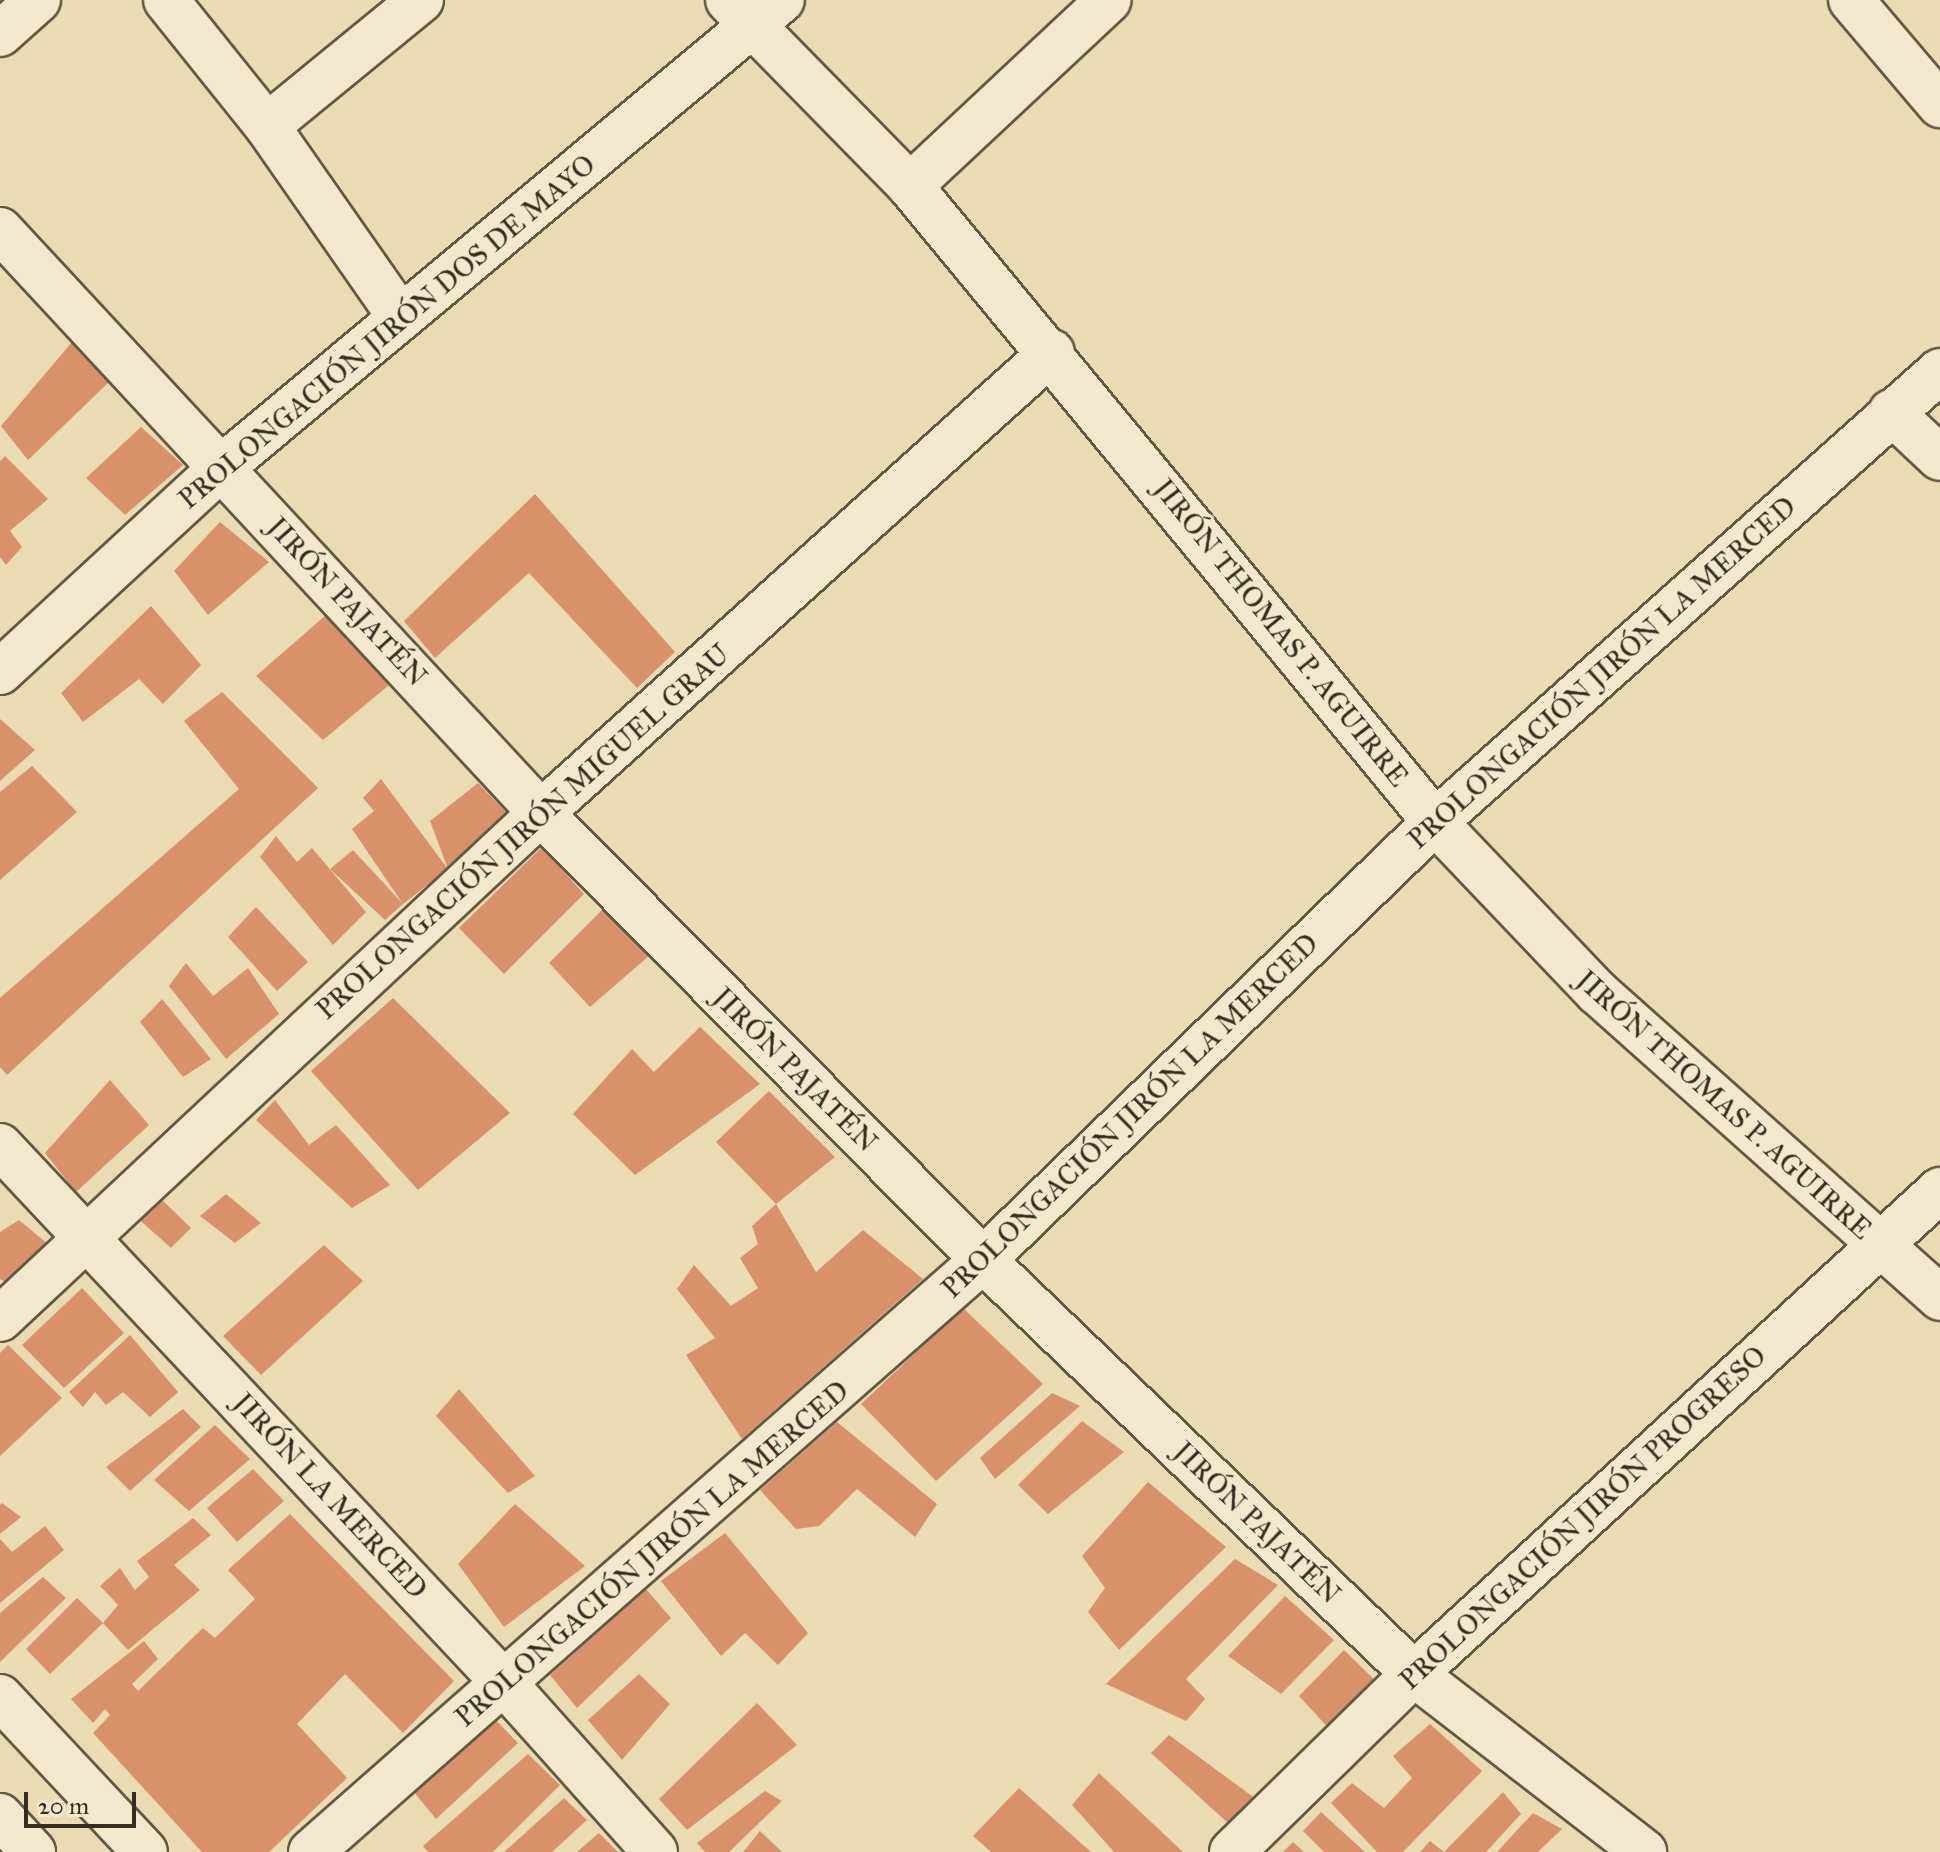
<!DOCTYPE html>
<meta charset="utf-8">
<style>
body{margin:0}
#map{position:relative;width:1940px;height:1852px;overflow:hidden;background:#eadbb2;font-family:"IM FELL Great Primer",serif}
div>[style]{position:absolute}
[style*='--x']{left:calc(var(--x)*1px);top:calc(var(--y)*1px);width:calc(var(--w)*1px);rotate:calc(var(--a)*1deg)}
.building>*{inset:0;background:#d9916c}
.roads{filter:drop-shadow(2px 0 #625846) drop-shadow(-2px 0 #625846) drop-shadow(0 2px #625846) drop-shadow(0 -2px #625846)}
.minor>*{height:44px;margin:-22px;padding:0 22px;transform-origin:22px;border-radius:22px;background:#f1e8cd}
span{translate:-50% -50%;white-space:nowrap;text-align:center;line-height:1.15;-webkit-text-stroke:6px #f1e8cd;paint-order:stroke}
.street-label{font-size:28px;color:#352c22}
.scale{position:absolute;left:24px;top:1792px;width:112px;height:36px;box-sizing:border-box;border:4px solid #352c22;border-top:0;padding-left:10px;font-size:24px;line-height:28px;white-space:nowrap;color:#352c22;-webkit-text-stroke:6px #f1e8cd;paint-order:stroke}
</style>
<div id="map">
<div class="building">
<i style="clip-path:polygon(72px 342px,110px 381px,28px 460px,1px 426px)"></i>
<i style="clip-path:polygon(141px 427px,183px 465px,125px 515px,86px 478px)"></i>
<i style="clip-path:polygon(5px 456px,48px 499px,10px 531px,22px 547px,6px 565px,0 557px,0 461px)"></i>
<i style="clip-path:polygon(535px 494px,675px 652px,637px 688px,529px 573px,435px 658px,404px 621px)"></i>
<i style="clip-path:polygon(220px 522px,269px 562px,208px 615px,174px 571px)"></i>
<i style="clip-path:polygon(151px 606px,201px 665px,163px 704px,139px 679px,83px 722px,61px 693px)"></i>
<i style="clip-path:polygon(326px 615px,389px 685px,323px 740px,256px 676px)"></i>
<i style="clip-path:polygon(222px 692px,318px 788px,7px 1075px,0 1067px,0 998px,239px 789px,184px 721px)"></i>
<i style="clip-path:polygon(0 719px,35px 750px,0 781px)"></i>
<i style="clip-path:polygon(32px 766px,77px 812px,0 880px,0 792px)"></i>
<i style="clip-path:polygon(381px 779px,448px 869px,403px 904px,352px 829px,374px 811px,363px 798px)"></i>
<i style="clip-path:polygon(478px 783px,507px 813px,448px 869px,430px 821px)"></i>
<i style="clip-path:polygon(276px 836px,297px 862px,312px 848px,366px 912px,333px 945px,260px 857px)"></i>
<i style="clip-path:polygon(542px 847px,584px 894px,504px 974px,459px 928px)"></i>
<i style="clip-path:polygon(353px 850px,403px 904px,385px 920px,330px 869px)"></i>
<i style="clip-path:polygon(256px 907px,308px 962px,277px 991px,228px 937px)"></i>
<i style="clip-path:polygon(602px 910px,650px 955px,590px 1007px,549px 963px)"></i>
<i style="clip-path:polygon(186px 963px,213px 996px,248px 968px,279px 1014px,226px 1059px,169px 986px)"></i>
<i style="clip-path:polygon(393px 998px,510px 1113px,418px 1190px,311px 1071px)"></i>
<i style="clip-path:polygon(162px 999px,211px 1059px,183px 1077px,140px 1022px)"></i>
<i style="clip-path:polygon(700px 1027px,760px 1084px,635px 1175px,573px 1114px,632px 1049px,654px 1072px)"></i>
<i style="clip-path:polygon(110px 1080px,149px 1125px,76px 1192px,45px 1153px)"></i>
<i style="clip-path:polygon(769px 1091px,835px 1157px,776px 1204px,816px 1272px,863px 1230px,923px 1279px,742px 1439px,686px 1355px,715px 1338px,677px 1289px,694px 1265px,731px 1306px,758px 1288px,740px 1258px,758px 1244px,752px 1226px,776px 1204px,716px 1142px)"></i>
<i style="clip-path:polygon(275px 1100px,309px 1145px,336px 1125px,390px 1185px,352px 1208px,256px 1120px)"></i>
<i style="clip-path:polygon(226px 1194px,261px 1223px,235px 1243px,200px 1216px)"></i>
<i style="clip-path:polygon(158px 1196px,191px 1228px,171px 1248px,135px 1216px)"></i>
<i style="clip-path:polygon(19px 1220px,49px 1245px,11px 1286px,0 1279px,0 1232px)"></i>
<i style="clip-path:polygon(324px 1245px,363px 1281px,261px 1375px,223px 1336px)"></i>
<i style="clip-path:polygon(82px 1288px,124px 1333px,64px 1388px,22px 1345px)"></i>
<i style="clip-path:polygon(963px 1308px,1043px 1384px,936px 1481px,861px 1404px)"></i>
<i style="clip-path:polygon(130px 1335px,178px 1392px,150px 1417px,123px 1392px,106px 1405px,95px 1392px,83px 1407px,69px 1392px)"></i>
<i style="clip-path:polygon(8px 1345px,62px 1398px,0 1456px,0 1353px)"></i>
<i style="clip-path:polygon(459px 1389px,535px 1476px,508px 1493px,436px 1416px)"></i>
<i style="clip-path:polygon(1052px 1393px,1080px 1406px,995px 1479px,980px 1458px)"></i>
<i style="clip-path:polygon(183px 1409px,201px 1427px,130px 1491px,106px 1467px)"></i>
<i style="clip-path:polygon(1082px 1421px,1124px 1452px,1048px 1514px,1018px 1485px)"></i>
<i style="clip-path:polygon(837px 1422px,937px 1504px,915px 1537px,857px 1489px,819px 1526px,796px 1529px,760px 1490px)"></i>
<i style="clip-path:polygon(215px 1425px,250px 1459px,189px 1511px,154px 1480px)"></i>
<i style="clip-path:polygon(253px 1469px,284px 1501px,237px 1542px,207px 1508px)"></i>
<i style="clip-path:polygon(1148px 1482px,1226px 1547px,1119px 1650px,1088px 1612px,1105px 1588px,1082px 1556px)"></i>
<i style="clip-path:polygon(2px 1503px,21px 1517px,0 1534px,0 1505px)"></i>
<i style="clip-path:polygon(515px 1504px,585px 1566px,504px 1627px,458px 1564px)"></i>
<i style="clip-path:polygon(290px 1514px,454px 1681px,403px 1733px,345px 1674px,297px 1724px,347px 1778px,269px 1852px,202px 1852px,93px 1733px,110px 1715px,105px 1709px,93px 1723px,71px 1699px,144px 1641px,158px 1659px,132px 1684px,138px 1691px,203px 1628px,215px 1638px,255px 1599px,228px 1570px)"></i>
<i style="clip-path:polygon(193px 1518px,211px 1535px,174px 1565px,200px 1590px,128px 1650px,103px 1623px,118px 1605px,100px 1586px,120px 1568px,135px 1590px,149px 1577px,137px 1561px)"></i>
<i style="clip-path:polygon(45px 1526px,64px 1550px,0 1603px,0 1539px,12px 1552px)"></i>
<i style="clip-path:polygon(725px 1533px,808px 1633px,778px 1665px,745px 1633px,721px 1656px,661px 1581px)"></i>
<i style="clip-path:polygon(1235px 1559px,1278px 1585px,1186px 1679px,1205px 1699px,1186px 1721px,1106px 1684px)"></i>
<i style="clip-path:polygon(43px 1577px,66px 1598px,0 1662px,0 1613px)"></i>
<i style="clip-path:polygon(646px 1589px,671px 1618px,577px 1708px,550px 1675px)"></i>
<i style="clip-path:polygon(1285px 1596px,1334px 1640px,1281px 1694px,1228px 1656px)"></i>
<i style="clip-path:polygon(77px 1598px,103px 1623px,50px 1674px,26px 1649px)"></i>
<i style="clip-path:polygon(1344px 1650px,1382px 1687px,1333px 1733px,1299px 1696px)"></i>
<i style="clip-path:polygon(639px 1674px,670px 1704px,622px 1760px,588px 1720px)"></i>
<i style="clip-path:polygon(757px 1703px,797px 1745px,687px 1830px,659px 1799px)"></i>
<i style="clip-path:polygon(489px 1713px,518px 1743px,436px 1819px,409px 1786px)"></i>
<i style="clip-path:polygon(1430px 1724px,1482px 1771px,1403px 1852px,1377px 1852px,1331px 1803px,1352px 1783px,1384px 1808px,1412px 1778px,1393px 1756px)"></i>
<i style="clip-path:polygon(1169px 1735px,1256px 1799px,1229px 1824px,1151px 1753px)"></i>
<i style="clip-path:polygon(528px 1754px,560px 1785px,493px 1852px,428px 1852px,423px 1846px)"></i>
<i style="clip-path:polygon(1099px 1773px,1183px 1852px,1114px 1852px,1072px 1805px)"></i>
<i style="clip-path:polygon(1019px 1788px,1091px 1852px,991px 1852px,973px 1836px)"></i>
<i style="clip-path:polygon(765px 1791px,782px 1801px,729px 1852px,705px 1852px,697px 1843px)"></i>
<i style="clip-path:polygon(1503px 1792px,1521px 1814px,1486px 1852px,1420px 1852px,1430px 1841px,1444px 1852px)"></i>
<i style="clip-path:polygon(564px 1798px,587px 1820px,552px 1852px,504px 1852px)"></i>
<i style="clip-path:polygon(1321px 1812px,1365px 1852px,1324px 1852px,1303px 1831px)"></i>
<i style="clip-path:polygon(1533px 1813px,1562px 1829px,1538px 1852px,1497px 1852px)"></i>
<i style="clip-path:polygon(760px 1831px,782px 1852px,743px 1852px)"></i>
<i style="clip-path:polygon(599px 1833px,618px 1852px,577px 1852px)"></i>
<i style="clip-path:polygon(1293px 1842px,1304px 1852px,1283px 1852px)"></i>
</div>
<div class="roads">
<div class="minor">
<i style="--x:166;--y:0;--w:161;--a:51.3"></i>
<i style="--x:267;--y:126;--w:234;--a:55.1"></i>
<i style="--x:728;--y:0;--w:260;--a:45.6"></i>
<i style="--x:910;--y:186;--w:825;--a:50.46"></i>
<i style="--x:1435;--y:822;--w:235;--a:46.4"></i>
<i style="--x:1597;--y:992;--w:460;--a:41.7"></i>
<i style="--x:1851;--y:0;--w:138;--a:49.7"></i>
<i style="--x:0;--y:34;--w:51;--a:-41.8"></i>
<i style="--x:267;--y:126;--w:199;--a:-39.3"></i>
<i style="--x:910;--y:186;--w:272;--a:-43.1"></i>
<i style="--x:0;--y:230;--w:795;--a:47.14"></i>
<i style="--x:541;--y:813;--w:629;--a:45.32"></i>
<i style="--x:983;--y:1260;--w:598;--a:43.85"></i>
<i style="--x:1414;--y:1674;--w:291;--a:37.7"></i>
<i style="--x:1891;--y:412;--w:67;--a:43.2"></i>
<i style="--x:0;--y:672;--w:302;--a:-42.7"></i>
<i style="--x:222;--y:467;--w:729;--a:-39.83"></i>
<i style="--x:0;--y:1146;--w:738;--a:46.81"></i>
<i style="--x:505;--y:1684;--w:225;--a:48.2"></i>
<i style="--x:0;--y:1319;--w:741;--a:-43.09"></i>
<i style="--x:541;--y:813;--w:688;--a:-42.06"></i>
<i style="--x:0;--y:1697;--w:212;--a:46.9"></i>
<i style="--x:0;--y:1816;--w:49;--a:47.5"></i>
<i style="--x:311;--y:1852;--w:896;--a:-41.38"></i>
<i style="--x:983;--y:1260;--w:629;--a:-44.1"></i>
<i style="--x:1435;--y:822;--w:677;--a:-41.77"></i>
<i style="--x:1232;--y:1852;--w:255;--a:-44.4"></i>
<i style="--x:1414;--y:1674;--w:715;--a:-42.62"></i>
</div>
</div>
<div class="street-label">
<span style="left:387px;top:332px;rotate:-40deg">PROLONGACIÓN JIRÓN DOS DE MAYO</span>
<span style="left:347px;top:602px;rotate:47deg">JIRÓN PAJATÉN</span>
<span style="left:1281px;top:633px;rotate:51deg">JIRÓN THOMAS P. AGUIRRE</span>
<span style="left:1602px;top:673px;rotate:-42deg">PROLONGACIÓN JIRÓN LA MERCED</span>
<span style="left:523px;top:832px;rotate:-42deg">PROLONGACIÓN JIRÓN MIGUEL GRAU</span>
<span style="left:795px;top:1070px;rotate:45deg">JIRÓN PAJATÉN</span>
<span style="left:1724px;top:1105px;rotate:42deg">JIRÓN THOMAS P. AGUIRRE</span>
<span style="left:1130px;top:1116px;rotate:-44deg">PROLONGACIÓN JIRÓN LA MERCED</span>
<span style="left:330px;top:1496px;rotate:47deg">JIRÓN LA MERCED</span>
<span style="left:1583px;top:1518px;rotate:-43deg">PROLONGACIÓN JIRÓN PROGRESO</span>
<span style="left:1257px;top:1523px;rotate:44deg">JIRÓN PAJATÉN</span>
<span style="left:652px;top:1554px;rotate:-41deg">PROLONGACIÓN JIRÓN LA MERCED</span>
</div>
<div class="scale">20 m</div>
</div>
